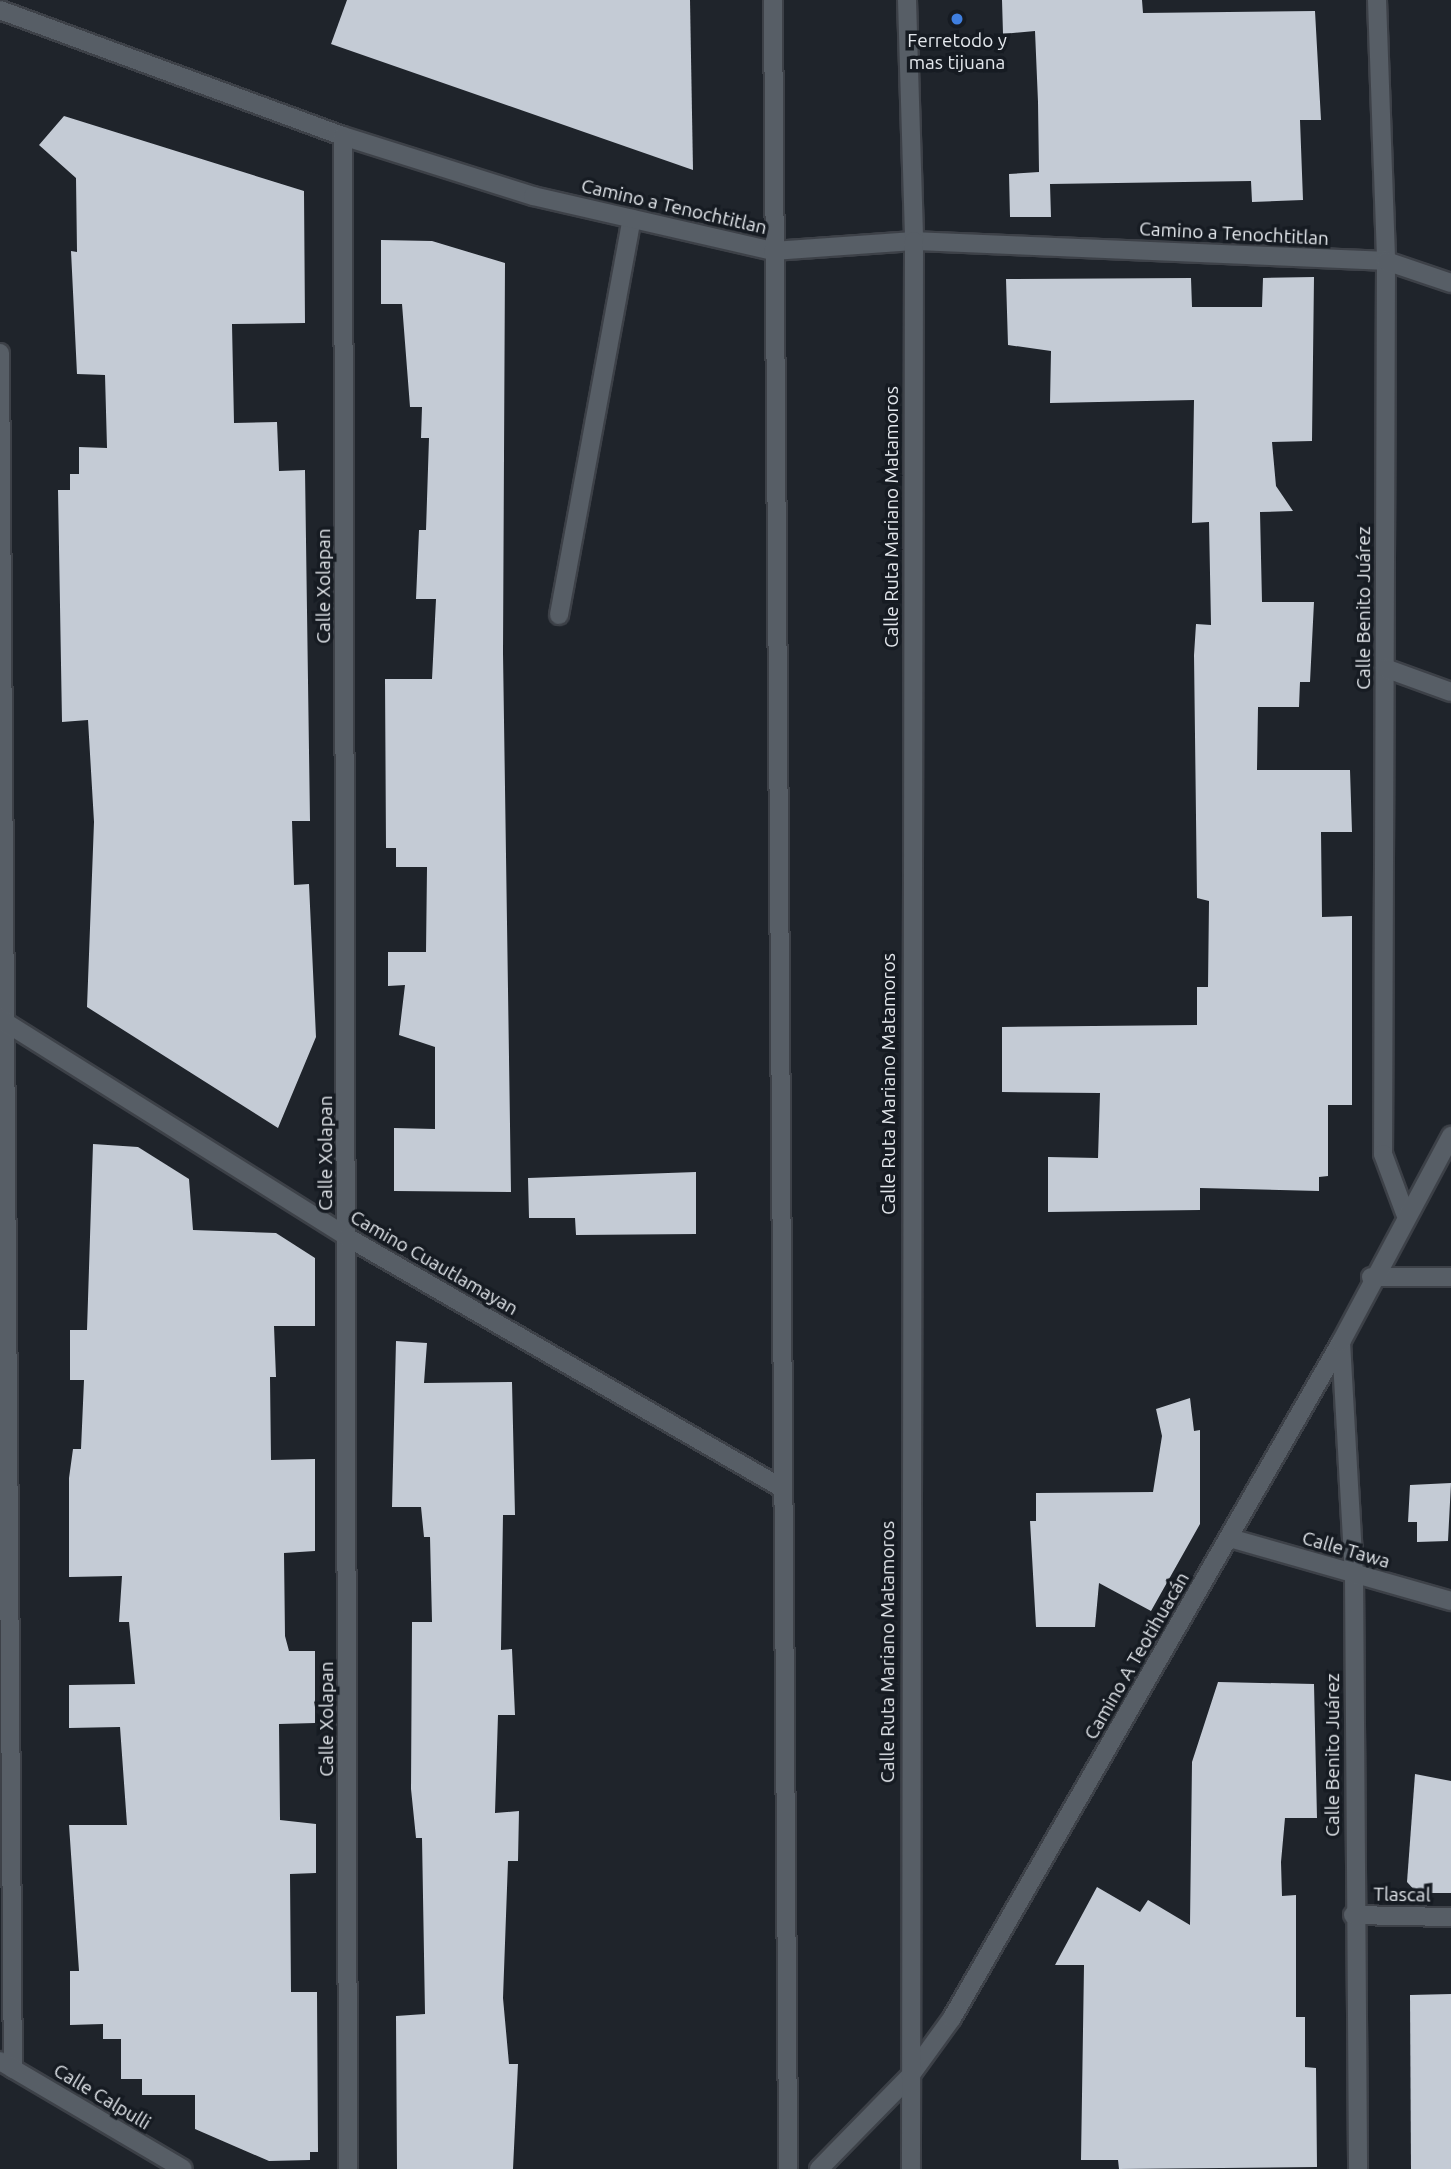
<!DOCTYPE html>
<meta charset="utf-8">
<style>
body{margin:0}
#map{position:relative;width:1451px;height:2169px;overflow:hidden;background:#1f242b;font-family:Ubuntu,sans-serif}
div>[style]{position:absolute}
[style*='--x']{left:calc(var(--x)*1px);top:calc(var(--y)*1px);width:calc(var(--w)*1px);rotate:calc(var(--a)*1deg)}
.building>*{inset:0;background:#c4cbd5}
.roads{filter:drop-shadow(2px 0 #3d4148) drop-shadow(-2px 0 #3d4148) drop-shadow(0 2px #3d4148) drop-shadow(0 -2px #3d4148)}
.service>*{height:18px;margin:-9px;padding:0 9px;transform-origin:9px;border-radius:9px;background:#575e66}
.minor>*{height:18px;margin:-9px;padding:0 9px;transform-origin:9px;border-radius:9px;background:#575e66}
.tertiary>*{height:18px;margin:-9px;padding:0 9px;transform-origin:9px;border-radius:9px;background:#575e66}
.secondary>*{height:18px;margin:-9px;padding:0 9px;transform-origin:9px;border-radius:9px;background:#575e66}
.dots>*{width:19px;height:19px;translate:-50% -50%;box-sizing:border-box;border:4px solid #161b22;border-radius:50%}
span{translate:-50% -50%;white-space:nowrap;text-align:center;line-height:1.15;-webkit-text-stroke:7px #161b22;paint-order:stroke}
.poi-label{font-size:19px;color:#e3e7ec}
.street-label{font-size:19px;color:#e3e7ec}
</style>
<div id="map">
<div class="building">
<i style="clip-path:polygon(347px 0,690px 0,693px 170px,331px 44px)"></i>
<i style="clip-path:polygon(1002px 0,1142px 0,1143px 13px,1315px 11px,1321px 120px,1300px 120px,1303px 200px,1252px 202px,1251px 181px,1050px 184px,1051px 217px,1010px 217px,1009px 174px,1039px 172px,1038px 102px,1035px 31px,1003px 34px)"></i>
<i style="clip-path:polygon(64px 116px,304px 191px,305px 323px,232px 324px,234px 423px,277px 422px,279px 471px,305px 470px,310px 821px,292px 821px,294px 885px,309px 884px,316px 1037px,278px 1128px,87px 1007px,94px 822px,88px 720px,62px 722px,58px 490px,70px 490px,70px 474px,79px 474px,79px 447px,107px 448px,105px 375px,77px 374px,71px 251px,77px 252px,76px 178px,39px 145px)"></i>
<i style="clip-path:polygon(381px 240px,432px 241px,505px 263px,503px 653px,511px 1192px,394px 1191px,394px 1128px,435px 1129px,435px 1047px,399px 1035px,405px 985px,388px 986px,388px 952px,426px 952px,427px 867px,396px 867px,396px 848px,386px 848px,385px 679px,432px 679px,436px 599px,416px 599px,419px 530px,426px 530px,429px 438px,421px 438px,422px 407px,410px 407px,402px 304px,381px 304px)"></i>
<i style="clip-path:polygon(1314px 277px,1312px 441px,1272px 442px,1276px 486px,1293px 511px,1260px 512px,1262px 602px,1314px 602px,1310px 682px,1300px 682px,1299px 707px,1258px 707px,1257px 770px,1350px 770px,1352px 832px,1321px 832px,1322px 917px,1352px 916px,1352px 1105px,1328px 1105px,1328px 1176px,1319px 1177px,1319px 1191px,1200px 1188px,1200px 1210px,1048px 1212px,1048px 1157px,1098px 1158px,1100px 1093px,1002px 1092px,1002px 1027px,1197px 1025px,1197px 987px,1208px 987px,1209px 901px,1197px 898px,1194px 655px,1196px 624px,1211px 625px,1209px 522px,1192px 523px,1194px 400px,1050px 403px,1051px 351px,1008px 345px,1006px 279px,1191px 278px,1192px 307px,1262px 307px,1263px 278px)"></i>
<i style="clip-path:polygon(93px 1144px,138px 1147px,189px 1179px,193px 1230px,276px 1233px,315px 1258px,315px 1326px,274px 1326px,276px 1377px,270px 1377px,271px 1460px,315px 1459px,315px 1551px,284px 1553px,285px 1636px,289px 1651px,315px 1651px,315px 1723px,279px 1724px,280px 1820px,316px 1824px,316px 1873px,290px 1874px,291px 1992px,317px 1992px,318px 2152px,310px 2152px,310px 2160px,269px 2161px,195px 2129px,195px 2095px,142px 2095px,142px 2079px,121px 2079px,121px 2039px,103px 2039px,103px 2024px,70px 2025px,70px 1971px,79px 1971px,69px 1825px,127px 1825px,120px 1727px,69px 1728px,69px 1685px,135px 1684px,129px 1622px,119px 1622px,122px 1576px,69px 1577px,69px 1478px,73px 1449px,81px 1449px,84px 1380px,70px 1380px,70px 1330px,87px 1330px)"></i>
<i style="clip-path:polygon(696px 1172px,696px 1234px,576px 1235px,575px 1218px,529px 1218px,528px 1178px)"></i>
<i style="clip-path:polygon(396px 1341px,427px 1343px,424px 1383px,512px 1382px,515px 1515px,503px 1515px,501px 1650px,512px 1649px,515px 1715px,498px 1715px,495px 1813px,519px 1811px,518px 1861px,508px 1861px,503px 1998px,509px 2064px,518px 2064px,513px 2169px,397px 2169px,396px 2016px,425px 2014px,422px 1838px,416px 1838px,411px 1789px,412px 1622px,432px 1622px,430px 1537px,424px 1537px,421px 1507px,392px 1507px)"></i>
<i style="clip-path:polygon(1190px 1398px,1194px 1431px,1200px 1430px,1200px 1524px,1151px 1611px,1099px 1583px,1095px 1627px,1036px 1627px,1030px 1521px,1036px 1521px,1036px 1493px,1153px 1492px,1162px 1436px,1156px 1409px)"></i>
<i style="clip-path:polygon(1451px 1483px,1448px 1541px,1417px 1542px,1417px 1522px,1408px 1522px,1410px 1485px)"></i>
<i style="clip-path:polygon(1218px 1682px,1314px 1684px,1317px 1818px,1285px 1818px,1281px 1862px,1282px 1896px,1296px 1895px,1296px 2017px,1305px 2017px,1305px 2067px,1316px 2068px,1317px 2167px,1119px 2169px,1118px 2160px,1081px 2160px,1084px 1965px,1055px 1965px,1097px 1887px,1140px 1912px,1148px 1900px,1190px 1925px,1192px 1762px)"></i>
<i style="clip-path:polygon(1415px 1774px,1451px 1781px,1451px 1893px,1417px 1893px,1407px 1882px)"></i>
<i style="clip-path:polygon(1451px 1994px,1451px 2169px,1411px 2169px,1410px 1995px)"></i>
</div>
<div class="roads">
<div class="service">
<i style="--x:559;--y:615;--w:403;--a:-79.6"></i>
</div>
<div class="minor">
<i style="--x:1377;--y:0;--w:261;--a:88"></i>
<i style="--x:1386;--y:261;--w:893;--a:90.19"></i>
<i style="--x:1383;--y:1154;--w:63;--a:69.6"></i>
<i style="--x:0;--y:10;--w:365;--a:20.2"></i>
<i style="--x:343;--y:136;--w:199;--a:17.5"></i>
<i style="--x:533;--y:196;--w:246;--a:12.9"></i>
<i style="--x:773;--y:251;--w:141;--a:-4.1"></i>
<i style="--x:914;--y:241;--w:472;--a:2.4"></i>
<i style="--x:1386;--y:261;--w:69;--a:18.7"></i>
<i style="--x:343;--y:136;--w:2033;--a:89.86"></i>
<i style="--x:0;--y:353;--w:1716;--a:89.57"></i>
<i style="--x:1385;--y:668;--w:70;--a:20"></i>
<i style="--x:0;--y:1019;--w:410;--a:32.1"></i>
<i style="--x:347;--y:1237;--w:502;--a:29.99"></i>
<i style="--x:1371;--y:1277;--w:80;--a:0"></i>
<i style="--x:1341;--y:1342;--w:232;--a:86.8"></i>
<i style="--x:1354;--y:1574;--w:595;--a:89.61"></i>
<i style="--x:1230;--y:1538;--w:230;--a:15.9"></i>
<i style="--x:1353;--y:1915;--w:98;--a:1.2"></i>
<i style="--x:0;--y:2061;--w:212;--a:30.5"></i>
</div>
<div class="tertiary">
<i style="--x:819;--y:2169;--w:130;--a:-45.6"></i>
<i style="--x:910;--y:2076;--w:72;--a:-54.1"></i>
<i style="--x:952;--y:2018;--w:780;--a:-60.08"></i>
<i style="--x:1341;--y:1342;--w:234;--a:-61.9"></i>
</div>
<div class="secondary">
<i style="--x:773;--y:0;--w:2169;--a:89.6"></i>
<i style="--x:907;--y:0;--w:241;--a:88.3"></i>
<i style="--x:914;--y:241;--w:1928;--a:90.09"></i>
</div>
</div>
<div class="dots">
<i style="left:957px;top:19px;background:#3f7fe0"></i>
</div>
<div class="poi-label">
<span style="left:957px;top:52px">Ferretodo y<br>mas tijuana</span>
</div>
<div class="street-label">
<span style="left:674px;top:207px;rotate:13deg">Camino a Tenochtitlan</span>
<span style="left:1234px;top:234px;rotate:3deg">Camino a Tenochtitlan</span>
<span style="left:892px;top:517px;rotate:-90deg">Calle Ruta Mariano Matamoros</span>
<span style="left:324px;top:586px;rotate:-90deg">Calle Xolapan</span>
<span style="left:1364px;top:608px;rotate:-90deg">Calle Benito Juárez</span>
<span style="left:889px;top:1084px;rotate:-90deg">Calle Ruta Mariano Matamoros</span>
<span style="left:326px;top:1153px;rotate:-90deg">Calle Xolapan</span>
<span style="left:434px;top:1263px;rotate:30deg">Camino Cuautlamayan</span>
<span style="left:1346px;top:1550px;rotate:16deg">Calle Tawa</span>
<span style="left:888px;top:1652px;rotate:-90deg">Calle Ruta Mariano Matamoros</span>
<span style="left:1137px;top:1656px;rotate:-60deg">Camino A Teotihuacán</span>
<span style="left:327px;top:1719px;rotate:-90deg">Calle Xolapan</span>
<span style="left:1333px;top:1755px;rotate:-90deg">Calle Benito Juárez</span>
<span style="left:1402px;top:1895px;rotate:1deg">Tlascal</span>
<span style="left:102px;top:2097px;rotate:31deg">Calle Calpulli</span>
</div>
</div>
